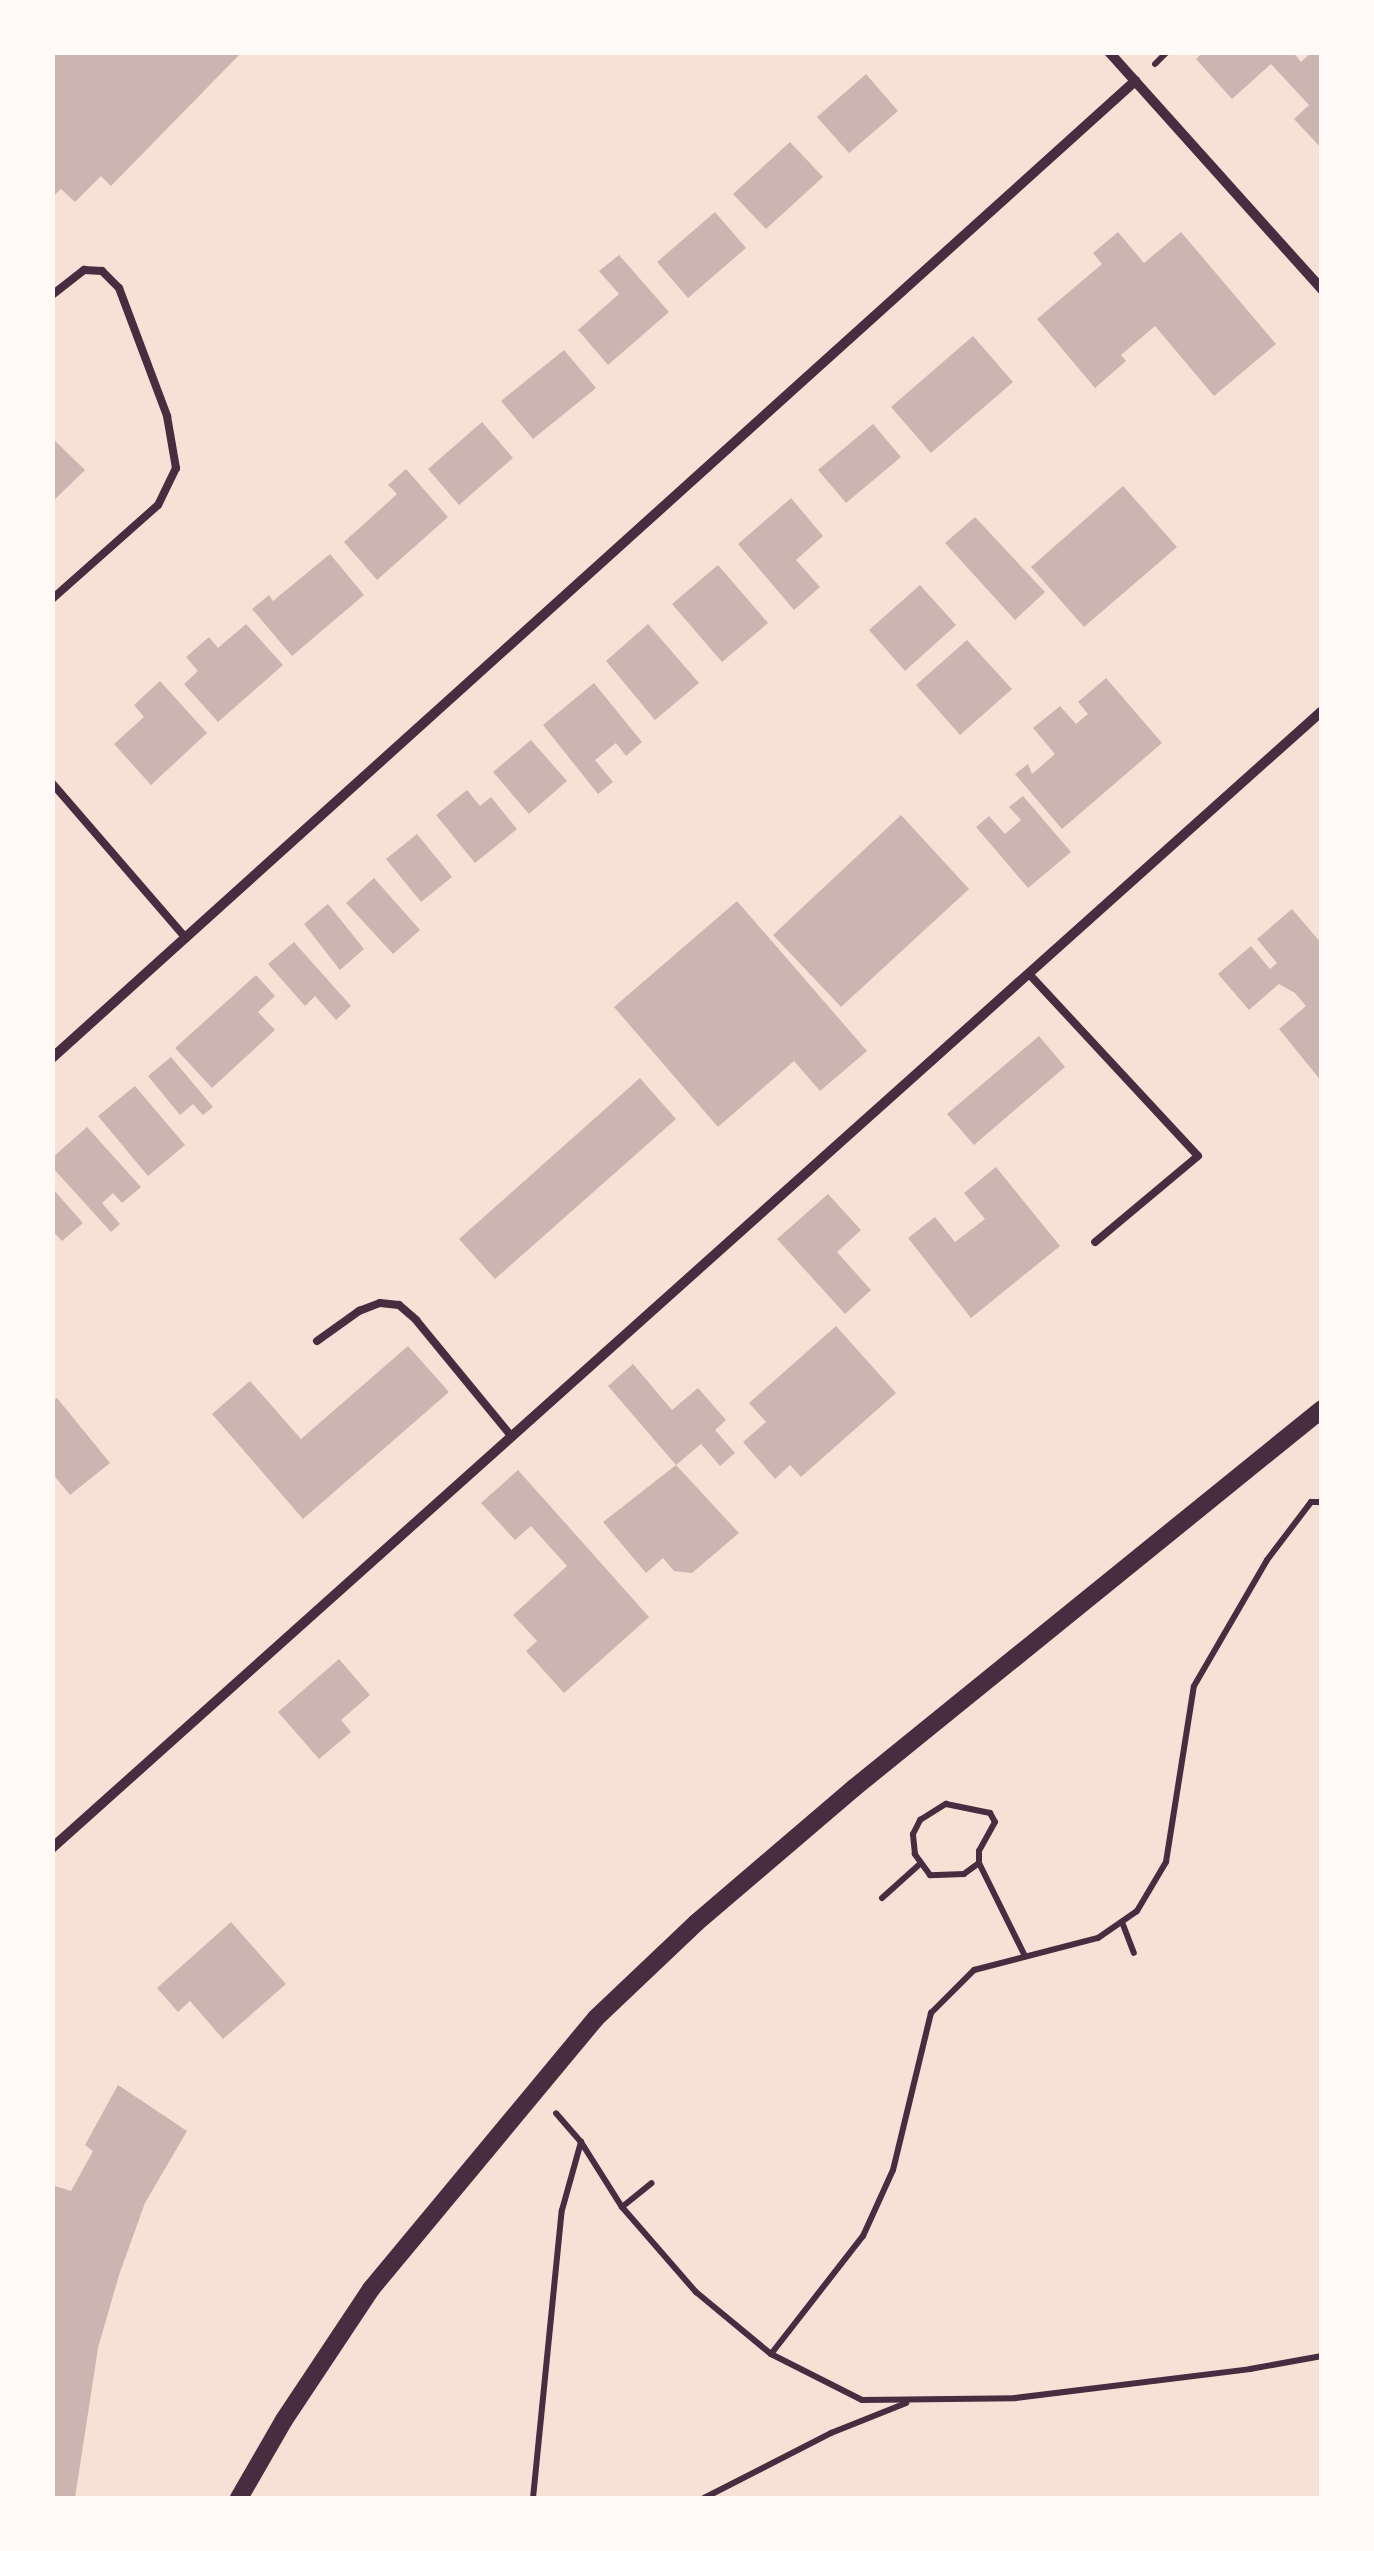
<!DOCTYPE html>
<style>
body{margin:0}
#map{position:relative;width:1374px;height:2551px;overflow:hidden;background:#f7e1d7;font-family:Inter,sans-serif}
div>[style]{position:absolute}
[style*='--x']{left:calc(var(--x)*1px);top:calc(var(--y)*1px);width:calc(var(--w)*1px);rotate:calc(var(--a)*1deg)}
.building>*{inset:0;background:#ccb4b1}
.path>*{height:6px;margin:-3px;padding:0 3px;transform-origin:3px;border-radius:3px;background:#4a2c40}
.service>*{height:8px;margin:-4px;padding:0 4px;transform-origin:4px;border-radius:4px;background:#4a2c40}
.minor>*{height:10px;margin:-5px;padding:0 5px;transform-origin:5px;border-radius:5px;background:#4a2c40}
.tertiary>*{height:18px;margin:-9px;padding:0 9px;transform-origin:9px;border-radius:9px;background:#4a2c40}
span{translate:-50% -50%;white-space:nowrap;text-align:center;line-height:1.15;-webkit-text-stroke:9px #fffaf5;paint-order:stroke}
.frame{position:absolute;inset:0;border:55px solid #fffaf5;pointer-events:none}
</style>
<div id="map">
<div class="building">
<i style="clip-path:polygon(52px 52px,242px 52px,111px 186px,101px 176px,75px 202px,61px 189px,52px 197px)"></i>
<i style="clip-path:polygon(1203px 52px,1293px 52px,1301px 62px,1312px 52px,1322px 52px,1322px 149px,1294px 119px,1309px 105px,1271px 64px,1232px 99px,1196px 59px)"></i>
<i style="clip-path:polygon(866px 74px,898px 111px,849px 153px,817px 117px)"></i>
<i style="clip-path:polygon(790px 142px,823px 177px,766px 229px,733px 194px)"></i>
<i style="clip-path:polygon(715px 212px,746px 248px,688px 298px,657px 262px)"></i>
<i style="clip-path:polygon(1118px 232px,1144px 263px,1181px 232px,1276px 344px,1214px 396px,1155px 326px,1121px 355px,1126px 361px,1095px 388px,1037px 319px,1102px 264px,1093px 253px)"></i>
<i style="clip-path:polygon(619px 255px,669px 312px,608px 365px,578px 330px,619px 294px,599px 271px)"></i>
<i style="clip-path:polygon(973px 336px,1013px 382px,931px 453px,891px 407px)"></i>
<i style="clip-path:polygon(564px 350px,596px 388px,533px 439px,501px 401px)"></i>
<i style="clip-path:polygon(482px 422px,513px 458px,459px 505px,428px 469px)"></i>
<i style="clip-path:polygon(873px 424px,901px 457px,846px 503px,818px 470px)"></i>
<i style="clip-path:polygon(52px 438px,85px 470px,52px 502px)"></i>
<i style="clip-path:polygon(406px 469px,448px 517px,377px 580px,344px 542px,397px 494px,388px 485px)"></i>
<i style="clip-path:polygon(1123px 486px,1177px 547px,1084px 627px,1031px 567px)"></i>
<i style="clip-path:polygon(791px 498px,823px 536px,796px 560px,820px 587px,794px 610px,738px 544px)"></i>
<i style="clip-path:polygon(975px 517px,1045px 592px,1015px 620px,945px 543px)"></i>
<i style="clip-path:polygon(330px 554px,364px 595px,292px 656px,252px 609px,269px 595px,273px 601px)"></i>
<i style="clip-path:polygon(718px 565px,768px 623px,722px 662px,672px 604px)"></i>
<i style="clip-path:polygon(920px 585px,956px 625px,905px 671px,869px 630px)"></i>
<i style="clip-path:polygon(246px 624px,283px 665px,218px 722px,184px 684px,198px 671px,186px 657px,209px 637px,218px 648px)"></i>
<i style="clip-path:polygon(648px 624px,699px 683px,655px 720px,606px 661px)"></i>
<i style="clip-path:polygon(967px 640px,1012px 689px,960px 735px,916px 685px)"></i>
<i style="clip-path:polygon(1106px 678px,1162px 743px,1062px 829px,1015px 774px,1028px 764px,1032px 774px,1055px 754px,1033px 728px,1060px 706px,1076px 724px,1088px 714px,1078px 702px)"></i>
<i style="clip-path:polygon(160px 681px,207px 733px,151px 785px,114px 744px,144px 717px,134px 705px)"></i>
<i style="clip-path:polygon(594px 683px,642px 742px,626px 756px,616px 743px,595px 760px,613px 782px,598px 794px,543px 725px)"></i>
<i style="clip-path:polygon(531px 740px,567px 781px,529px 814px,493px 772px)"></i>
<i style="clip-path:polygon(467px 790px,480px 806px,491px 797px,517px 829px,475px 863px,436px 815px)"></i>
<i style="clip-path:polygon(1023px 796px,1071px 852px,1028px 888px,976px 827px,989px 816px,1005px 834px,1021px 820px,1009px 807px)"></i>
<i style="clip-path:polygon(901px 815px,969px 889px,841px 1007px,773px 935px)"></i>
<i style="clip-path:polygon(417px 834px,452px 877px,421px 902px,386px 859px)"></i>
<i style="clip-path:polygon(374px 878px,420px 930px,393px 954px,346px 903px)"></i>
<i style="clip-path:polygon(737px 901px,867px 1051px,820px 1091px,794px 1061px,718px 1127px,614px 1007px)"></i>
<i style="clip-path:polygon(328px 904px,364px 949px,340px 970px,304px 924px)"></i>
<i style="clip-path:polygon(1292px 909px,1322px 944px,1322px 1082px,1279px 1029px,1306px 1006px,1295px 993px,1279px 984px,1249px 1010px,1218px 974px,1251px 946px,1270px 969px,1277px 963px,1257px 939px)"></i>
<i style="clip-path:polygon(294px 942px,351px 1006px,336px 1020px,315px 996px,305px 1006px,268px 964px)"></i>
<i style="clip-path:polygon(256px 975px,275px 996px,258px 1012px,275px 1030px,212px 1088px,175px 1048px)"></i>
<i style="clip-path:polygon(1039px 1036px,1065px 1067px,974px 1145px,947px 1114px)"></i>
<i style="clip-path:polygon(171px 1057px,213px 1107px,203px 1115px,193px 1104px,180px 1115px,148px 1076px)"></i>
<i style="clip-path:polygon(640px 1078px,676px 1119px,495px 1279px,459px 1239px)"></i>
<i style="clip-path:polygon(135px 1086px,185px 1145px,148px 1176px,98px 1116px)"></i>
<i style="clip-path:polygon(87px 1127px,141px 1187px,122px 1203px,113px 1193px,102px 1203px,120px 1224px,111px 1232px,52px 1167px,52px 1158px)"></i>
<i style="clip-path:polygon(996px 1167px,1060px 1246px,971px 1318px,908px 1238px,935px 1217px,955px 1242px,985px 1219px,964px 1193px)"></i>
<i style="clip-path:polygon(52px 1188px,83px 1223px,62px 1241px,52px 1230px)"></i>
<i style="clip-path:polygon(828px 1194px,861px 1230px,837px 1252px,871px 1290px,845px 1314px,777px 1239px)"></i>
<i style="clip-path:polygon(836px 1326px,896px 1393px,801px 1477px,790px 1465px,775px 1479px,743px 1442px,766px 1422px,749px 1403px)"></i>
<i style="clip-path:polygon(408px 1346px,449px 1392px,303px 1519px,212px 1414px,250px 1381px,301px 1439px)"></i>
<i style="clip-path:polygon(633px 1364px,672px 1410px,698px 1388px,726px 1420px,715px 1430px,735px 1453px,720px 1466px,701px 1444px,676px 1465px,608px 1386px)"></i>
<i style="clip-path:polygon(57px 1398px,110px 1463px,70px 1495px,52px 1473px,52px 1401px)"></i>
<i style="clip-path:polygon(676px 1465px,739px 1533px,692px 1573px,674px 1571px,663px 1558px,646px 1573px,603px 1522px)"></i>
<i style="clip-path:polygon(518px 1470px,649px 1617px,564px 1693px,526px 1651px,537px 1641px,513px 1615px,567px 1566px,531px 1526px,515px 1540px,481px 1503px)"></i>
<i style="clip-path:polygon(339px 1659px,370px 1695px,341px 1720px,351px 1732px,319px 1759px,278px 1712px)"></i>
<i style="clip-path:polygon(231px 1922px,286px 1984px,223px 2039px,190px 2001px,178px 2012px,157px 1988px)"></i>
<i style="clip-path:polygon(118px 2085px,187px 2131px,145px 2203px,119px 2275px,98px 2348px,75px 2498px,52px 2498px,52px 2185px,71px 2191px,93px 2151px,85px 2145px)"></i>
</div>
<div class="path">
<i style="--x:1155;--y:64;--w:17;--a:-45"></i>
<i style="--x:979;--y:1863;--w:19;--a:144"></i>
<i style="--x:964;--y:1874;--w:34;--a:178"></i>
<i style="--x:930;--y:1875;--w:26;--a:-126"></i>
<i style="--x:915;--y:1854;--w:20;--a:-96"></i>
<i style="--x:913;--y:1834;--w:16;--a:-63"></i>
<i style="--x:920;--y:1820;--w:31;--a:-32"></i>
<i style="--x:946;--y:1804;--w:45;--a:11.6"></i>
<i style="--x:990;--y:1813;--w:10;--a:61"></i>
<i style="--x:995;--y:1822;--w:33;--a:119"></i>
<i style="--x:979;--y:1851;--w:12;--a:90"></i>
<i style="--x:979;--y:1863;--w:104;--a:63.7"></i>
<i style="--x:882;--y:1898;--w:52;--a:-41.9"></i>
<i style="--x:1122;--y:1922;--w:33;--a:69"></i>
<i style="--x:581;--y:2142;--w:77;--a:57.8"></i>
<i style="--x:622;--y:2207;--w:113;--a:49"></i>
<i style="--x:696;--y:2292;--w:97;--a:39.6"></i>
<i style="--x:771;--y:2354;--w:102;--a:26.8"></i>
<i style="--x:862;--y:2400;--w:153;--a:-0.7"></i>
<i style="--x:1015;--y:2398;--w:237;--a:-7"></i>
<i style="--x:1250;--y:2369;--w:73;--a:-10.2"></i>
<i style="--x:622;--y:2207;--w:38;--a:-39"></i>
<i style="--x:771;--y:2354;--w:150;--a:-52.1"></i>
<i style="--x:863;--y:2236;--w:72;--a:-65.6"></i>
<i style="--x:893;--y:2170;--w:162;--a:-76.4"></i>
<i style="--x:931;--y:2013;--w:61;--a:-45"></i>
<i style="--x:974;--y:1970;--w:128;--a:-14.5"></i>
<i style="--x:1098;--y:1938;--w:47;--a:-34.7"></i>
<i style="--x:1137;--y:1911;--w:57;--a:-59.4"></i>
<i style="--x:1166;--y:1862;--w:178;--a:-81"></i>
<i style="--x:1194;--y:1686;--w:146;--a:-59.9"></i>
<i style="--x:1267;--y:1560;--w:73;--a:-52.8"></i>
<i style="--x:1311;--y:1502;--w:11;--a:0"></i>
<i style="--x:533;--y:2498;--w:289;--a:-84.3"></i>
<i style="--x:562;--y:2210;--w:71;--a:-74.4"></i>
<i style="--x:581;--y:2142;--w:38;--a:-131"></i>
<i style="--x:704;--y:2498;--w:143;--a:-27.1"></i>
<i style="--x:831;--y:2433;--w:81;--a:-21.8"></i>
</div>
<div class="service">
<i style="--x:52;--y:295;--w:41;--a:-38"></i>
<i style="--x:84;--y:270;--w:18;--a:3"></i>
<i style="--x:102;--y:271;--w:24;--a:45"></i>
<i style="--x:119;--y:288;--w:137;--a:69.4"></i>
<i style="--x:167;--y:416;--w:53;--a:80.2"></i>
<i style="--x:176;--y:468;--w:41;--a:115.9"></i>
<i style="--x:158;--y:505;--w:142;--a:138.4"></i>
<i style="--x:52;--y:783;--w:205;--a:49.2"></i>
<i style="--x:1029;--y:974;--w:248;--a:47.1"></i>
<i style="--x:1198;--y:1156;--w:134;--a:140.1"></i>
<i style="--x:317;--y:1341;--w:52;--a:-35.5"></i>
<i style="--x:359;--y:1311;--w:22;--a:-21"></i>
<i style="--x:380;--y:1303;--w:19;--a:6"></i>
<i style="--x:399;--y:1305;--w:23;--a:41"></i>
<i style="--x:416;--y:1320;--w:151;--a:50.6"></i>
</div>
<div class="minor">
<i style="--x:1109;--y:52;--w:319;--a:48.1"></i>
<i style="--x:52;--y:1058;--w:1459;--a:-42.05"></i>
<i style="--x:52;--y:1848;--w:1705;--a:-41.84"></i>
</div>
<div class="tertiary">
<i style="--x:239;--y:2498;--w:90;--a:-60"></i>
<i style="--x:284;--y:2420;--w:157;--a:-56.4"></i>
<i style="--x:371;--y:2289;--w:352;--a:-50.3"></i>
<i style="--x:596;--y:2018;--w:138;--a:-43.5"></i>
<i style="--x:696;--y:1923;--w:208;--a:-40.5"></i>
<i style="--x:854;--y:1788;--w:602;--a:-39"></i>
</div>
<div class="frame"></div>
</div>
